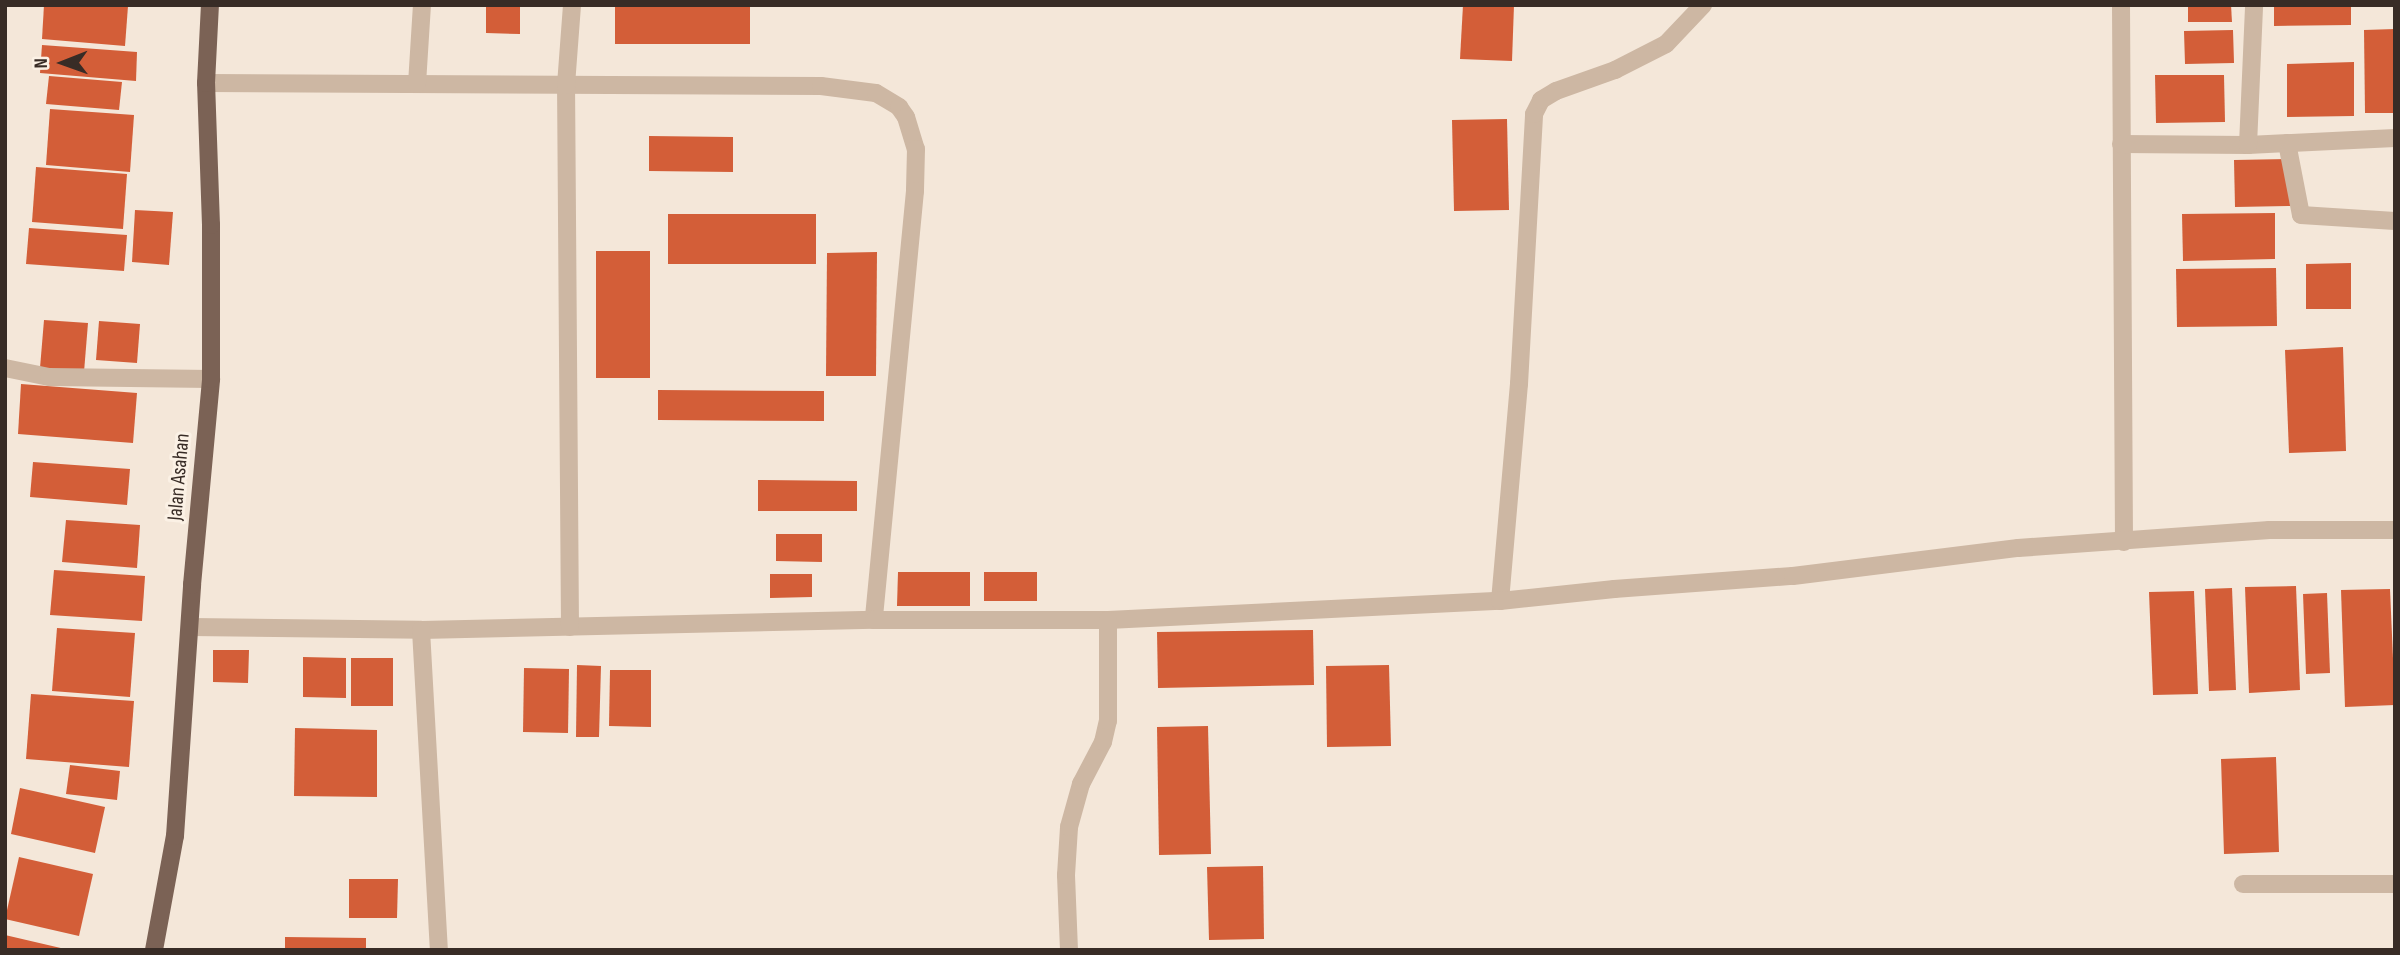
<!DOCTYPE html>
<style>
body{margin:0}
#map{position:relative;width:2400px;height:955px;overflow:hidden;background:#f4e7d9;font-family:"Sofia Sans Condensed",sans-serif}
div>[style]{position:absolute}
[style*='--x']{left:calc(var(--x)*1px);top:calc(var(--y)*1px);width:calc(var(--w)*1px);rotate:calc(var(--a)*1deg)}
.building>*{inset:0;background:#d35e38}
.minor>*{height:18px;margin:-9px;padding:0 9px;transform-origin:9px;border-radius:9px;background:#cdb7a3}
.major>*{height:18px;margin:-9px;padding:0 9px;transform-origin:9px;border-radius:9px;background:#7b6255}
span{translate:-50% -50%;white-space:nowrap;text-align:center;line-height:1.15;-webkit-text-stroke:6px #fbf1e5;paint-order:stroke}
.street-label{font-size:21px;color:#382c26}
.frame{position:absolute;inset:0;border:7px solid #382c26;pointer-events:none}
.north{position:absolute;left:28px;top:28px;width:70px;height:70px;-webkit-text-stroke:5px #fbf1e5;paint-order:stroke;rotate:269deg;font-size:19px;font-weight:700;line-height:28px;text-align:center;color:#382c26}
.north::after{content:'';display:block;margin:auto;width:24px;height:32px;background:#382c26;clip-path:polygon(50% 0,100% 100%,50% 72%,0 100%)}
</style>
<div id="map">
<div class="building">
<i style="clip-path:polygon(44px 5px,128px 6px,125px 46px,42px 39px)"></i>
<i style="clip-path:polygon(486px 5px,520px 5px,520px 34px,486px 33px)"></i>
<i style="clip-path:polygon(615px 5px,750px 5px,750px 44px,615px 44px)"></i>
<i style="clip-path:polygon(1463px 5px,1514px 5px,1512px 61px,1460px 59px)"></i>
<i style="clip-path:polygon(2188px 5px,2231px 5px,2232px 22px,2188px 22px)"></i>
<i style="clip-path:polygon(2274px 5px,2351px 5px,2351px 25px,2274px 26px)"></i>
<i style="clip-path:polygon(2395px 29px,2395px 113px,2365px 113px,2364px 30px)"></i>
<i style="clip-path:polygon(2233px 30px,2234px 63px,2185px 64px,2184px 31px)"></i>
<i style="clip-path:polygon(42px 45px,137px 52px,136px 81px,40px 73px)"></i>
<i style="clip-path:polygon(2354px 62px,2354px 116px,2287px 117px,2287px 64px)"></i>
<i style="clip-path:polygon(2155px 75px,2224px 75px,2225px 122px,2156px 123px)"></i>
<i style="clip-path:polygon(49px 76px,122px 82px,119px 110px,46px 104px)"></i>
<i style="clip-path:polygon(50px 109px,134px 115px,130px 172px,46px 165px)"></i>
<i style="clip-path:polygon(1507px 119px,1509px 210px,1454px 211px,1452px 120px)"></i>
<i style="clip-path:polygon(649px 136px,733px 137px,733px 172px,649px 171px)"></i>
<i style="clip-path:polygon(2289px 159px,2290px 206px,2235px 207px,2234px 160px)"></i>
<i style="clip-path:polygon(36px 167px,127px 174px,123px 229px,32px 222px)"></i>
<i style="clip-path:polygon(135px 210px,173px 212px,169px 265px,132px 262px)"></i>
<i style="clip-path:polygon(2275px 213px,2275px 259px,2183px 261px,2182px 214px)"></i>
<i style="clip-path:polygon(668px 214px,816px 214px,816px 264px,668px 264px)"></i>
<i style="clip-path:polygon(29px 228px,127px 235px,124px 271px,26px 264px)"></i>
<i style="clip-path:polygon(596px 251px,650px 251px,650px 378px,596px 378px)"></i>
<i style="clip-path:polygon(877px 252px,876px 376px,826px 376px,827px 253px)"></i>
<i style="clip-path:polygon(2351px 263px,2351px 309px,2306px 309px,2306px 264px)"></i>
<i style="clip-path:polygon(2276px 268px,2277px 326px,2177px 327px,2176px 269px)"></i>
<i style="clip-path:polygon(44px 320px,88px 323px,84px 372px,40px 368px)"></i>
<i style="clip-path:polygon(99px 321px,140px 324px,137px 363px,96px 360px)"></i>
<i style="clip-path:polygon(2343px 347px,2346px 451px,2289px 453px,2285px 350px)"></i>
<i style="clip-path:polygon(21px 384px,137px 393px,133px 443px,18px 434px)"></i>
<i style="clip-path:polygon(658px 390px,824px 391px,824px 421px,658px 420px)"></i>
<i style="clip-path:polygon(33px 462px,130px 469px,127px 505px,30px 497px)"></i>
<i style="clip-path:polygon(758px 480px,857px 481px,857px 511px,758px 511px)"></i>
<i style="clip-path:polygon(66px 520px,140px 525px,137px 568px,62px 562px)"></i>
<i style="clip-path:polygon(776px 534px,822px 534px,822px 562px,776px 561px)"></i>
<i style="clip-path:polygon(54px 570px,145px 576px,142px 621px,50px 615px)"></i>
<i style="clip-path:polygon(898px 572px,970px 572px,970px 606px,897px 606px)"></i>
<i style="clip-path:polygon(984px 572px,1037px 572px,1037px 601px,984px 601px)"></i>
<i style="clip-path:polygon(770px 574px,812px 574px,812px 597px,770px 598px)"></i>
<i style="clip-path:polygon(2296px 586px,2300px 690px,2249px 693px,2245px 587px)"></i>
<i style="clip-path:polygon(2232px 588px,2236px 690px,2209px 691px,2205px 589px)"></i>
<i style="clip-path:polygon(2390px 589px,2395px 705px,2345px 707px,2341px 590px)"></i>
<i style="clip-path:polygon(2194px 591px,2198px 694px,2153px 695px,2149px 592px)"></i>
<i style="clip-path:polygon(2327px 593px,2330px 673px,2306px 674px,2303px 594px)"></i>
<i style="clip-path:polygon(57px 628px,135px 633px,130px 697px,52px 691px)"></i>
<i style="clip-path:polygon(1313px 630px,1314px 685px,1158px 688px,1157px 632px)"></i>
<i style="clip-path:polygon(213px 650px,249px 650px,248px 683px,213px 682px)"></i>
<i style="clip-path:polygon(303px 657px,346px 658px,346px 698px,303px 697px)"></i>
<i style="clip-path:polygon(351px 658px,393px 658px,393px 706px,351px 706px)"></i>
<i style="clip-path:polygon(577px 665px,601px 666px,599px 737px,576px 737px)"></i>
<i style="clip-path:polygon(1389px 665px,1391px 746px,1327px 747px,1326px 666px)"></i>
<i style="clip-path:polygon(524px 668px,569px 669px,568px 733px,523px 732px)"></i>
<i style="clip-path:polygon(610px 670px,651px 670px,651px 727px,609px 726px)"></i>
<i style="clip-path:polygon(31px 694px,134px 701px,129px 767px,26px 759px)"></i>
<i style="clip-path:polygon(1208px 726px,1211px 854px,1159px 855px,1157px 727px)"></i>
<i style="clip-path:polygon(295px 728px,377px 730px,377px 797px,294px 796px)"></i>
<i style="clip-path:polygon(2276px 757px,2279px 852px,2224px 854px,2221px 759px)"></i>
<i style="clip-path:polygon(70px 765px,120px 771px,117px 800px,66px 794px)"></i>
<i style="clip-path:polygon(20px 788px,105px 807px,95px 853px,11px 834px)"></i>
<i style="clip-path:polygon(19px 857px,93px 874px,79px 936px,5px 919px)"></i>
<i style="clip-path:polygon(1263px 866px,1264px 939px,1209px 940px,1207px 867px)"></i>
<i style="clip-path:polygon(349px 879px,398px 879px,397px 918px,349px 918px)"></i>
<i style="clip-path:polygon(5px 935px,65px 949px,65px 950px,5px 950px)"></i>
<i style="clip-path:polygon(285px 937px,366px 938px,366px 950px,285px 950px)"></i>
</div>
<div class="minor">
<i style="--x:2121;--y:5;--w:537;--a:89.68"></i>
<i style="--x:206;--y:83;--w:615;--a:0.28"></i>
<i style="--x:821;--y:86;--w:55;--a:7.3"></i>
<i style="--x:876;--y:93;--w:27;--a:31"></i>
<i style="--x:899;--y:107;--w:12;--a:55"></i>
<i style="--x:906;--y:117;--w:34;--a:73"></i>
<i style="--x:916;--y:149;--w:42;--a:91.4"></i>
<i style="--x:915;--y:191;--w:431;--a:95.5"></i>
<i style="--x:417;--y:84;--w:79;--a:-86.4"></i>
<i style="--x:2287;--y:143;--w:73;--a:79"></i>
<i style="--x:2301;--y:215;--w:94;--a:3.7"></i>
<i style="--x:2121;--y:144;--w:127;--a:0.5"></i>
<i style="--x:2248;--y:145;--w:147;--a:-2.7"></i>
<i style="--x:2248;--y:145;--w:140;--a:-87.5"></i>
<i style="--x:5;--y:368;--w:45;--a:11.6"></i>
<i style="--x:49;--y:377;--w:162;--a:0.7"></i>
<i style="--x:1500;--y:601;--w:218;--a:-85"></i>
<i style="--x:1519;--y:384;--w:270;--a:-86.8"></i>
<i style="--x:1534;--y:114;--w:16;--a:-63"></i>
<i style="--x:1541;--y:100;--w:17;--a:-31"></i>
<i style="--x:1556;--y:91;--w:63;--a:-19.6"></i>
<i style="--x:1615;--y:70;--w:57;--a:-27"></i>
<i style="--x:1666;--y:44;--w:54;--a:-46.5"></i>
<i style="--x:191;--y:627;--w:230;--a:0.7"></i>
<i style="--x:421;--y:630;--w:453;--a:-1.3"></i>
<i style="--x:874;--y:620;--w:234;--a:0"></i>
<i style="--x:1108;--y:620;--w:392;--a:-2.8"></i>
<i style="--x:1500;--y:601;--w:115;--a:-6"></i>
<i style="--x:1614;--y:589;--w:179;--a:-4.2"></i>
<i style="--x:1793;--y:576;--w:227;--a:-7.1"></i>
<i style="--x:2018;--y:548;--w:252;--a:-4.1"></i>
<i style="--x:2269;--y:530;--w:126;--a:0"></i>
<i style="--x:570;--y:627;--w:542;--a:-90.42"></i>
<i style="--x:566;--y:85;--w:80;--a:-85.7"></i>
<i style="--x:421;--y:630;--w:321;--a:86.8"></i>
<i style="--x:2243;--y:884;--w:152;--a:0"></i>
<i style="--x:1069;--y:950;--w:75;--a:-92.3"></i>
<i style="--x:1066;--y:875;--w:48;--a:-86.4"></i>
<i style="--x:1069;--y:827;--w:45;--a:-74.4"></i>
<i style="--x:1081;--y:784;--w:47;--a:-62.4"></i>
<i style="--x:1103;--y:742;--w:22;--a:-77"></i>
<i style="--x:1108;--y:721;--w:101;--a:-90"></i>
</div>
<div class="major">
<i style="--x:154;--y:950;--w:116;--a:-79.6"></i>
<i style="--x:175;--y:836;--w:252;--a:-86.1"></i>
<i style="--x:192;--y:585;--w:207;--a:-84.7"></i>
<i style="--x:211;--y:379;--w:154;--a:-90"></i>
<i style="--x:211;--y:225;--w:142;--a:-92"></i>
<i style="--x:206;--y:83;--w:78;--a:-87.1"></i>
</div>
<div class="street-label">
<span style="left:179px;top:477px;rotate:-85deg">Jalan Asahan</span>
</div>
<div class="frame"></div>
<div class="north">N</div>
</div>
